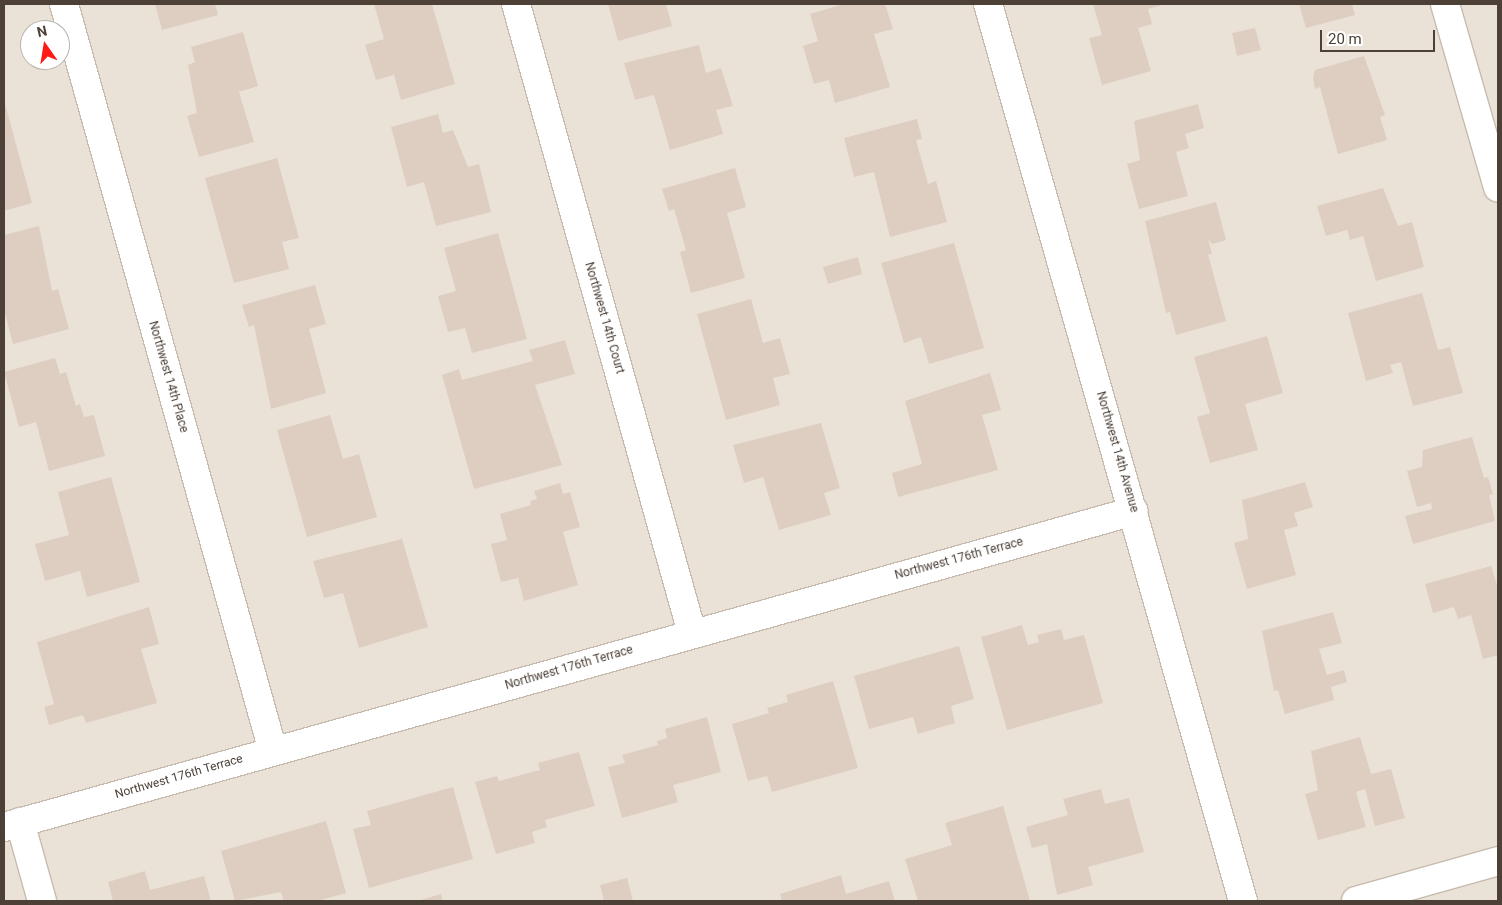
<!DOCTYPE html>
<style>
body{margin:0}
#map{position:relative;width:1502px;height:905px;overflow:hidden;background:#f6f1ea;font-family:Roboto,sans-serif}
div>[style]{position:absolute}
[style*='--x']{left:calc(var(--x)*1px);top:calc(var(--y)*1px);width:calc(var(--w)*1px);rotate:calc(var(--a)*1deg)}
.residential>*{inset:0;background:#ebe2d7}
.building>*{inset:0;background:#ddcec1}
.roads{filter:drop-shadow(1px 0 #c6baae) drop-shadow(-1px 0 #c6baae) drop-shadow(0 1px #c6baae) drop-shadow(0 -1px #c6baae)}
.minor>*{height:28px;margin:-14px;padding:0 14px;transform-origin:14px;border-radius:14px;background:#fff}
span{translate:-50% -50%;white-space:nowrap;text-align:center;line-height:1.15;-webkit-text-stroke:4.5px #fff;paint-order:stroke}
.street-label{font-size:12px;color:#4c4037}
.frame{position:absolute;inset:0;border:5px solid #4c4037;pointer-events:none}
.north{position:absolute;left:20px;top:20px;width:50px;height:50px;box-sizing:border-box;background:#fff;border:1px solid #b7b3af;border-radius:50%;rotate:347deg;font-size:14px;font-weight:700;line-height:20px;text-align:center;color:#4c4037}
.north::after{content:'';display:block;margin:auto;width:18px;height:22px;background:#ff1a18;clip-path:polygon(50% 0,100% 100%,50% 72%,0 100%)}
.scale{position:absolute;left:1320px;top:30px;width:115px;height:22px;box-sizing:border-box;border:2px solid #4c4037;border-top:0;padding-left:6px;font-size:15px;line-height:18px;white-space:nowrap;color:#4c4037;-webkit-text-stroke:4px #fff;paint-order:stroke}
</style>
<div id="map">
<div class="residential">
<i style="clip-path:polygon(evenodd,4px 4px,1498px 4px,1498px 901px,4px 901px,4px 4px,30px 30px,60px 30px,60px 60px,30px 60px,30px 30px)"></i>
</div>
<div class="building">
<i style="clip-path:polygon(155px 4px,215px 4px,218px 15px,162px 30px)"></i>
<i style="clip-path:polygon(374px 4px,432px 4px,455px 84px,401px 100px,394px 75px,376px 80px,365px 45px,384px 39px)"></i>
<i style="clip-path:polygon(608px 4px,666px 4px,672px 26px,618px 41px)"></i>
<i style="clip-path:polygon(844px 4px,885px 4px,893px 29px,874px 34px,890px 87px,835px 103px,829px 80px,814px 84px,803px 46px,818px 41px,810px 14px)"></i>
<i style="clip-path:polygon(1093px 4px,1166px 4px,1148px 9px,1152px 24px,1138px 28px,1151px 71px,1102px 85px,1089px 38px,1102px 35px)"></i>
<i style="clip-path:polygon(1299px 4px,1352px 4px,1355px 15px,1306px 28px)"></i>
<i style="clip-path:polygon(1255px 28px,1261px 50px,1237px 56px,1232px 33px)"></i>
<i style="clip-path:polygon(243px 32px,258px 86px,239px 92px,254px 142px,199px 157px,187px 116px,197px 113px,188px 65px,195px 62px,191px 47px)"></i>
<i style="clip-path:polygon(699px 45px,706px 73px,721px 68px,733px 106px,716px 110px,723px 134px,670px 150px,654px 95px,635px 100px,624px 63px)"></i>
<i style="clip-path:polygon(1364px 56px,1385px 115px,1380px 117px,1387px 140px,1338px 154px,1320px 87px,1315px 89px,1313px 78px,1315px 70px)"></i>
<i style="clip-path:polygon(4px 100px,32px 203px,4px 211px)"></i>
<i style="clip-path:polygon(1198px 104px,1204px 128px,1185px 134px,1189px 148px,1176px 152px,1188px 196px,1139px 209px,1127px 164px,1140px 160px,1134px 121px)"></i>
<i style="clip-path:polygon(438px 114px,443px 133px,453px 130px,468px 167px,479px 164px,491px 212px,436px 226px,424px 182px,407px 187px,391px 127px)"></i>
<i style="clip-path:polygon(917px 119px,922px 139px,916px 140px,928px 184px,936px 181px,947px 222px,890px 237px,874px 172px,854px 177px,844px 138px)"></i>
<i style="clip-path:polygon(277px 158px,299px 238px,282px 242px,289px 269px,234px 283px,205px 178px)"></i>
<i style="clip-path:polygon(735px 168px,746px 207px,727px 213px,745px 278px,691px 293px,680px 252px,686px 250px,674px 209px,669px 211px,662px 189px)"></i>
<i style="clip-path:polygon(1383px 188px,1398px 226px,1412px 222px,1424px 267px,1376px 281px,1363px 236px,1350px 240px,1347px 230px,1326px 236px,1317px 206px)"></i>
<i style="clip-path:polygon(1216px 202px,1226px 240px,1212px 244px,1208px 239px,1212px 254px,1208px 254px,1226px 321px,1176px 335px,1170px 312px,1166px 313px,1145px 221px)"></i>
<i style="clip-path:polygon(39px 226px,52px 291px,58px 289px,69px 329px,13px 344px,4px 309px,4px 235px)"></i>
<i style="clip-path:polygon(498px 233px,527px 339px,472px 353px,465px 328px,448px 332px,438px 296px,456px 291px,444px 248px)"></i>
<i style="clip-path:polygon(954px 243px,984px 348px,929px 364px,921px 337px,904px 343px,881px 263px)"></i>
<i style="clip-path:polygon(858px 257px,862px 274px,828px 284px,823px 267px)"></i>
<i style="clip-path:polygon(315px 285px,326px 324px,309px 329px,326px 393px,271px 409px,254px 325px,249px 327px,242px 305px)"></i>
<i style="clip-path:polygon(1422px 293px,1438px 350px,1450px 347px,1463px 393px,1413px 406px,1401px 362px,1390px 365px,1393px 373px,1366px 381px,1348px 313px)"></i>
<i style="clip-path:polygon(751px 299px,763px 343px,780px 338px,790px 374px,773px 378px,780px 405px,726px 420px,697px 314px)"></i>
<i style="clip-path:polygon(1267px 336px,1283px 393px,1245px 404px,1258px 450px,1210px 463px,1197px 417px,1210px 413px,1194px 357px)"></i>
<i style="clip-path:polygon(565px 340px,575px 374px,535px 385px,562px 465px,474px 489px,442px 375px,459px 369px,462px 380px,533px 361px,529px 350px)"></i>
<i style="clip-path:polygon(55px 358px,60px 374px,66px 372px,76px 406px,80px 404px,84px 417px,94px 415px,105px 456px,49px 471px,36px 422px,19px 427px,4px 372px)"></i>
<i style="clip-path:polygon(990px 373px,1001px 410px,982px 415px,998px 470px,898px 497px,892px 473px,922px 464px,905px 401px)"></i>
<i style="clip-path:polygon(330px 415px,343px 459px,359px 454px,377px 517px,307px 537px,277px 430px)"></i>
<i style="clip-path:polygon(821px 423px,840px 488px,824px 493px,831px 515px,779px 530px,763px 477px,744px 483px,733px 445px)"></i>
<i style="clip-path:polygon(1472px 437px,1484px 478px,1488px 477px,1493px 494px,1489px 495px,1495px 521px,1413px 544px,1405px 516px,1432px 509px,1431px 503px,1417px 507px,1407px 471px,1422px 467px,1423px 450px)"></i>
<i style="clip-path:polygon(111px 477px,140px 582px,87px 597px,80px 571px,45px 581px,35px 544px,69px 535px,58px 492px)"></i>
<i style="clip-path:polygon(1305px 482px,1313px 507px,1294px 513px,1298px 526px,1284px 530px,1296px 575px,1247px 589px,1234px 543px,1248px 539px,1242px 500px)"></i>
<i style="clip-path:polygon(560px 483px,563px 494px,570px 492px,580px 527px,563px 532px,578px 585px,524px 601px,518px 578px,501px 582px,491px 544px,507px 540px,500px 514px,531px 505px,530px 501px,537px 499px,534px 491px)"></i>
<i style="clip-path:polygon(402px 539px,428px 627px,359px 648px,343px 593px,324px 598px,313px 561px)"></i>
<i style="clip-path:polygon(1491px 566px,1498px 588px,1498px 655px,1483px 659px,1471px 615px,1458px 619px,1454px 607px,1433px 613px,1425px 584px)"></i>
<i style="clip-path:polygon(149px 607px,159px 644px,141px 649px,157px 703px,86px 723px,83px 715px,49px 725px,44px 707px,54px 704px,37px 642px)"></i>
<i style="clip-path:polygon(1333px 612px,1342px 643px,1319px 649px,1327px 675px,1344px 670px,1347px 682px,1331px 687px,1334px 700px,1285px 714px,1278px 690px,1274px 691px,1262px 631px)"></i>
<i style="clip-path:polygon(1022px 625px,1028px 645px,1039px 642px,1037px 635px,1061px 629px,1064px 640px,1084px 635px,1103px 703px,1007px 730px,981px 637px)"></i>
<i style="clip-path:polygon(959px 646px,974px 699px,951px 706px,955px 723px,918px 734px,913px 717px,869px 729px,854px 676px)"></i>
<i style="clip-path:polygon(833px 681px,858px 768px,772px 792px,767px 776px,748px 781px,732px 724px,769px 713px,767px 708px,788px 702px,786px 695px)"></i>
<i style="clip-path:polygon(707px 717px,721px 772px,673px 785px,678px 802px,622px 818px,608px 767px,625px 763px,622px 755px,658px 745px,657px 741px,667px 738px,665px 729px)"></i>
<i style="clip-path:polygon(1360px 737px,1371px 774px,1391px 769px,1405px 818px,1375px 826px,1365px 789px,1356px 792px,1366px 827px,1318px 840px,1305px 794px,1318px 790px,1311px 751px)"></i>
<i style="clip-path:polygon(579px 752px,595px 806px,545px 820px,547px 827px,532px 832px,535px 843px,496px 854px,475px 782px,497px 776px,499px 781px,540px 770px,538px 763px)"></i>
<i style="clip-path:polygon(453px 787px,473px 859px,369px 888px,353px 829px,371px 825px,367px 811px)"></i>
<i style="clip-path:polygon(1101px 789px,1105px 804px,1129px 798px,1144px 852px,1088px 867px,1093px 885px,1057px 895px,1047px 844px,1032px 848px,1026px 827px,1068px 815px,1063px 799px)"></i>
<i style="clip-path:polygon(1003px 806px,1030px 901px,918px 901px,905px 859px,952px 845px,945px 823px)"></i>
<i style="clip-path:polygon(326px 821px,346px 893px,317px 901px,284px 901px,281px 892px,235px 901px,221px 851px)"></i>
<i style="clip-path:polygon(145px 871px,150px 890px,204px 876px,211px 901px,113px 901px,108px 882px)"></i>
<i style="clip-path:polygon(841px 875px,846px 894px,889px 881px,895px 901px,782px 901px,780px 894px)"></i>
<i style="clip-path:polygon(627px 878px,633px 901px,604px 901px,600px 885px)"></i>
<i style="clip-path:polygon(441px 894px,443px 901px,417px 901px)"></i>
</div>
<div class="roads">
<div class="minor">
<i style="--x:64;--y:4;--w:776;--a:74.37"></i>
<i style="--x:516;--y:4;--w:653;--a:74.37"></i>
<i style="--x:988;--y:4;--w:933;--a:74.13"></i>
<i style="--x:1445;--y:4;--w:191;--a:73.9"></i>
<i style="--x:20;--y:822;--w:82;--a:74.4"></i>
<i style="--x:4;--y:827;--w:1173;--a:-15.62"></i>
<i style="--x:1356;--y:901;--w:148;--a:-15.7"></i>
</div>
</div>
<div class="street-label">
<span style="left:604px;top:318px;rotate:74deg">Northwest 14th Court</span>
<span style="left:168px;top:377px;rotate:74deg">Northwest 14th Place</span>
<span style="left:1117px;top:452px;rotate:74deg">Northwest 14th Avenue</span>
<span style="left:959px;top:559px;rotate:-15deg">Northwest 176th Terrace</span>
<span style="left:569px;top:668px;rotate:-16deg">Northwest 176th Terrace</span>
<span style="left:179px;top:777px;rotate:-16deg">Northwest 176th Terrace</span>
</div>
<div class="frame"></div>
<div class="north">N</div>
<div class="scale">20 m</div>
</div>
